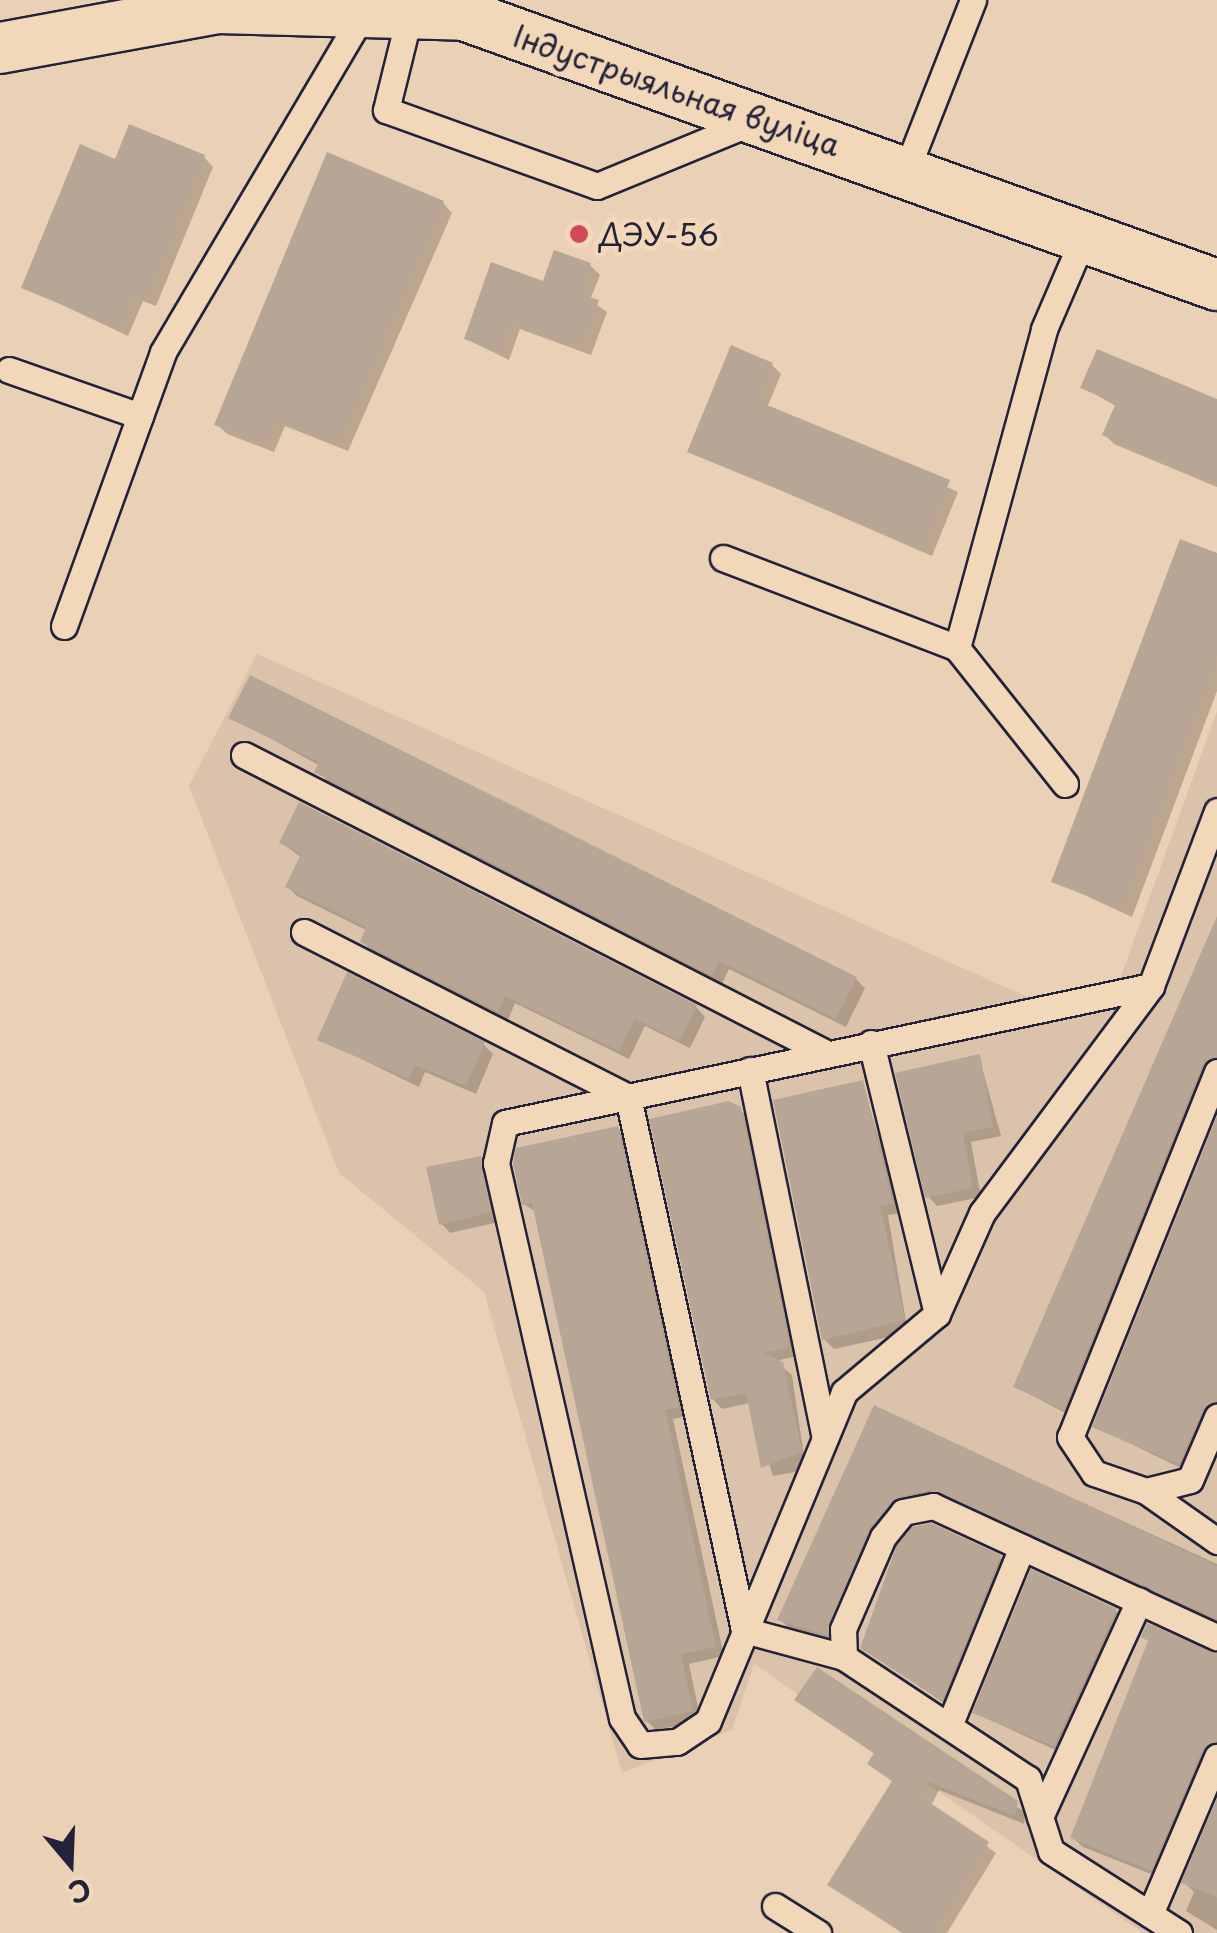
<!DOCTYPE html>
<meta charset="utf-8">
<style>
body{margin:0}
#map{position:relative;width:1217px;height:1933px;overflow:hidden;background:#ead0b4;font-family:"Playpen Sans",sans-serif}
div>[style]{position:absolute}
[style*='--x']{left:calc(var(--x)*1px);top:calc(var(--y)*1px);width:calc(var(--w)*1px);rotate:calc(var(--a)*1deg)}
.built>*{inset:0;background:#dbc3ab}
.shadow>*{inset:0;background:#0003}
.building>*{inset:0;background:#b7a596}
.roads{filter:drop-shadow(2px 0 #22223b) drop-shadow(-2px 0 #22223b) drop-shadow(0 2px #22223b) drop-shadow(0 -2px #22223b)}
.lane>*{height:25px;margin:-12.5px;padding:0 12.5px;transform-origin:12.5px;border-radius:12.5px;background:#f2d7b9}
.street>*{height:50px;margin:-25px;padding:0 25px;transform-origin:25px;border-radius:25px;background:#f2d7b9}
.dots>*{width:28px;height:28px;translate:-50% -50%;box-sizing:border-box;border:5px solid #f2d7b9;border-radius:50%}
span{translate:-50% -50%;white-space:nowrap;text-align:center;line-height:1.15;-webkit-text-stroke:10px #f2d7b9;paint-order:stroke}
.street-label{font-size:30px;color:#22223b}
.poi-label{font-size:30px;color:#22223b}
.left{translate:0 -50%;text-align:left}
.north{position:absolute;left:20px;top:1813px;width:100px;height:100px;-webkit-text-stroke:8px #f2d7b9;paint-order:stroke;rotate:161deg;font-size:28px;font-weight:700;line-height:40px;text-align:center;color:#22223b}
.north::after{content:'';display:block;margin:auto;width:35px;height:45px;background:#22223b;clip-path:polygon(50% 0,100% 100%,50% 72%,0 100%)}
</style>
<div id="map">
<div class="built">
<i style="clip-path:polygon(257px 654px,1048px 1006px,1116px 990px,1217px 711px,1217px 1933px,1143px 1933px,754px 1664px,732px 1730px,622px 1773px,484px 1292px,339px 1173px,189px 786px)"></i>
</div>
<div class="shadow">
<i style="clip-path:polygon(204px 157px,213px 167px,156px 306px,143px 301px,128px 336px,24px 287px,116px 162px)"></i>
<i style="clip-path:polygon(443px 203px,452px 213px,348px 451px,285px 426px,274px 452px,227px 434px,217px 424px)"></i>
<i style="clip-path:polygon(590px 265px,600px 275px,590px 300px,607px 312px,591px 355px,520px 329px,509px 360px,466px 339px)"></i>
<i style="clip-path:polygon(772px 365px,781px 374px,767px 408px,958px 492px,932px 556px,690px 451px)"></i>
<i style="clip-path:polygon(1083px 387px,1217px 402px,1217px 487px,1114px 444px,1105px 435px,1117px 407px)"></i>
<i style="clip-path:polygon(1217px 556px,1217px 691px,1132px 917px,1054px 881px)"></i>
<i style="clip-path:polygon(232px 717px,856px 979px,865px 988px,846px 1027px,729px 969px,722px 984px,326px 781px,320px 766px)"></i>
<i style="clip-path:polygon(282px 843px,696px 1007px,705px 1017px,690px 1048px,645px 1026px,629px 1059px,515px 1003px,508px 1020px,372px 951px,363px 942px,368px 931px,297px 896px,288px 887px,302px 858px)"></i>
<i style="clip-path:polygon(1217px 923px,1217px 1073px,1073px 1417px,1016px 1387px)"></i>
<i style="clip-path:polygon(320px 1039px,483px 1044px,493px 1054px,476px 1094px,425px 1072px,419px 1087px)"></i>
<i style="clip-path:polygon(979px 1057px,1001px 1136px,971px 1142px,981px 1197px,937px 1206px,928px 1196px)"></i>
<i style="clip-path:polygon(862px 1082px,901px 1213px,888px 1215px,908px 1333px,834px 1349px,824px 1339px)"></i>
<i style="clip-path:polygon(739px 1109px,750px 1119px,798px 1356px,775px 1361px,792px 1375px,806px 1470px,773px 1476px,750px 1403px,722px 1409px,713px 1399px)"></i>
<i style="clip-path:polygon(1217px 1122px,1217px 1417px,1189px 1472px,1094px 1426px)"></i>
<i style="clip-path:polygon(617px 1128px,626px 1138px,687px 1416px,673px 1419px,724px 1656px,689px 1664px,701px 1721px,656px 1730px,647px 1721px,537px 1213px,524px 1204px)"></i>
<i style="clip-path:polygon(480px 1159px,499px 1222px,450px 1233px,441px 1223px)"></i>
<i style="clip-path:polygon(875px 1408px,1217px 1564px,1217px 1622px,942px 1498px,908px 1505px,837px 1644px,789px 1629px,780px 1619px)"></i>
<i style="clip-path:polygon(1000px 1557px,1009px 1567px,951px 1708px,863px 1647px)"></i>
<i style="clip-path:polygon(1116px 1611px,1126px 1621px,1064px 1754px,975px 1713px)"></i>
<i style="clip-path:polygon(1217px 1656px,1217px 1757px,1161px 1878px,1083px 1847px,1073px 1838px)"></i>
<i style="clip-path:polygon(798px 1700px,1026px 1812px,1024px 1824px,939px 1790px,931px 1806px,996px 1853px,947px 1933px,902px 1933px,830px 1885px,894px 1782px,870px 1763px,876px 1755px)"></i>
<i style="clip-path:polygon(1217px 1805px,1217px 1930px,1186px 1911px,1194px 1892px,1184px 1882px)"></i>
</div>
<div class="building">
<i style="clip-path:polygon(129px 124px,205px 155px,146px 298px,133px 293px,119px 328px,21px 288px,80px 144px,115px 159px)"></i>
<i style="clip-path:polygon(327px 152px,444px 201px,339px 443px,275px 418px,265px 444px,214px 425px)"></i>
<i style="clip-path:polygon(554px 250px,591px 263px,580px 294px,599px 300px,582px 347px,511px 322px,499px 352px,464px 339px,491px 262px,543px 281px)"></i>
<i style="clip-path:polygon(731px 345px,773px 363px,757px 401px,950px 480px,922px 548px,687px 452px)"></i>
<i style="clip-path:polygon(1097px 349px,1217px 399px,1217px 484px,1102px 435px,1116px 403px,1080px 388px)"></i>
<i style="clip-path:polygon(1180px 539px,1217px 553px,1217px 657px,1122px 909px,1051px 882px)"></i>
<i style="clip-path:polygon(250px 675px,857px 977px,836px 1019px,719px 961px,712px 976px,314px 772px,319px 762px,228px 718px)"></i>
<i style="clip-path:polygon(299px 802px,697px 1005px,680px 1041px,635px 1019px,619px 1051px,505px 996px,498px 1012px,360px 942px,366px 927px,285px 887px,301px 854px,279px 843px)"></i>
<i style="clip-path:polygon(1217px 916px,1217px 1056px,1202px 1066px,1064px 1410px,1013px 1387px)"></i>
<i style="clip-path:polygon(347px 972px,485px 1042px,466px 1086px,415px 1065px,409px 1079px,317px 1040px)"></i>
<i style="clip-path:polygon(980px 1054px,993px 1127px,963px 1133px,973px 1188px,925px 1198px,895px 1073px)"></i>
<i style="clip-path:polygon(863px 1080px,893px 1204px,880px 1206px,905px 1320px,822px 1340px,773px 1100px)"></i>
<i style="clip-path:polygon(729px 1101px,741px 1107px,790px 1347px,763px 1353px,783px 1362px,802px 1452px,761px 1468px,746px 1393px,711px 1400px,649px 1119px)"></i>
<i style="clip-path:polygon(1217px 1116px,1217px 1401px,1203px 1410px,1179px 1464px,1092px 1427px)"></i>
<i style="clip-path:polygon(618px 1126px,679px 1407px,665px 1410px,716px 1647px,681px 1654px,693px 1711px,644px 1722px,532px 1203px,522px 1205px,513px 1163px,516px 1148px)"></i>
<i style="clip-path:polygon(481px 1156px,491px 1212px,439px 1225px,426px 1167px)"></i>
<i style="clip-path:polygon(874px 1405px,1217px 1566px,1217px 1619px,931px 1490px,899px 1497px,870px 1527px,827px 1636px,777px 1620px)"></i>
<i style="clip-path:polygon(931px 1523px,1001px 1555px,942px 1701px,860px 1648px,897px 1545px,912px 1527px)"></i>
<i style="clip-path:polygon(1031px 1569px,1117px 1609px,1054px 1746px,972px 1713px)"></i>
<i style="clip-path:polygon(1147px 1623px,1217px 1653px,1217px 1741px,1202px 1751px,1151px 1871px,1070px 1838px,1148px 1641px,1141px 1637px)"></i>
<i style="clip-path:polygon(817px 1667px,1018px 1801px,1015px 1816px,929px 1782px,921px 1797px,989px 1842px,932px 1933px,904px 1933px,827px 1885px,892px 1781px,867px 1764px,874px 1753px,794px 1700px)"></i>
<i style="clip-path:polygon(1217px 1798px,1217px 1897px,1181px 1883px)"></i>
</div>
<div class="roads">
<div class="lane">
<i style="--x:410;--y:13;--w:100;--a:103.9"></i>
<i style="--x:386;--y:110;--w:224;--a:19.8"></i>
<i style="--x:597;--y:186;--w:171;--a:-22.4"></i>
<i style="--x:906;--y:171;--w:184;--a:-68.6"></i>
<i style="--x:9;--y:370;--w:139;--a:19.3"></i>
<i style="--x:723;--y:558;--w:251;--a:21"></i>
<i style="--x:64;--y:626;--w:291;--a:-70.1"></i>
<i style="--x:163;--y:352;--w:395;--a:-59.4"></i>
<i style="--x:244;--y:755;--w:654;--a:27.11"></i>
<i style="--x:1065;--y:784;--w:174;--a:-128.5"></i>
<i style="--x:957;--y:648;--w:331;--a:-74.7"></i>
<i style="--x:1044;--y:329;--w:101;--a:-66.7"></i>
<i style="--x:304;--y:932;--w:364;--a:27"></i>
<i style="--x:628;--y:1097;--w:545;--a:77.72"></i>
<i style="--x:744;--y:1630;--w:104;--a:15.1"></i>
<i style="--x:1151;--y:986;--w:660;--a:168.03"></i>
<i style="--x:505;--y:1123;--w:41;--a:102.7"></i>
<i style="--x:496;--y:1163;--w:569;--a:77.21"></i>
<i style="--x:622;--y:1718;--w:32;--a:56"></i>
<i style="--x:640;--y:1745;--w:37;--a:-5"></i>
<i style="--x:677;--y:1742;--w:37;--a:-34"></i>
<i style="--x:708;--y:1721;--w:356;--a:-67.5"></i>
<i style="--x:844;--y:1392;--w:121;--a:-40"></i>
<i style="--x:937;--y:1314;--w:111;--a:-66"></i>
<i style="--x:982;--y:1213;--w:283;--a:-53.3"></i>
<i style="--x:1151;--y:986;--w:187;--a:-69.3"></i>
<i style="--x:871;--y:1043;--w:279;--a:76.3"></i>
<i style="--x:750;--y:1070;--w:375;--a:78.5"></i>
<i style="--x:1217;--y:1072;--w:393;--a:111.9"></i>
<i style="--x:1070;--y:1437;--w:43;--a:56.3"></i>
<i style="--x:1094;--y:1473;--w:55;--a:19.1"></i>
<i style="--x:1146;--y:1491;--w:45;--a:-14"></i>
<i style="--x:1190;--y:1480;--w:69;--a:-66.8"></i>
<i style="--x:1146;--y:1491;--w:87;--a:35.2"></i>
<i style="--x:949;--y:1726;--w:193;--a:-67.8"></i>
<i style="--x:1040;--y:1817;--w:238;--a:-65.4"></i>
<i style="--x:775;--y:1906;--w:51;--a:32.1"></i>
<i style="--x:1150;--y:1914;--w:171;--a:-66.9"></i>
<i style="--x:1179;--y:1933;--w:152;--a:-147.4"></i>
<i style="--x:1051;--y:1851;--w:76;--a:-107.7"></i>
<i style="--x:1028;--y:1779;--w:221;--a:-146.5"></i>
<i style="--x:844;--y:1657;--w:28;--a:-92"></i>
<i style="--x:843;--y:1629;--w:100;--a:-66.5"></i>
<i style="--x:883;--y:1537;--w:32;--a:-51"></i>
<i style="--x:903;--y:1512;--w:31;--a:-11"></i>
<i style="--x:933;--y:1506;--w:313;--a:24.8"></i>
</div>
<div class="street">
<i style="--x:0;--y:48;--w:222;--a:-10.4"></i>
<i style="--x:218;--y:8;--w:246;--a:1.6"></i>
<i style="--x:464;--y:15;--w:800;--a:19.73"></i>
</div>
</div>
<div class="dots">
<i style="left:579px;top:234px;background:#d1495b"></i>
</div>
<div class="street-label">
<span style="left:677px;top:90px;rotate:19deg">Індустрыяльная вуліца</span>
</div>
<div class="poi-label">
<span class="left" style="left:599px;top:234px">ДЭУ-56</span>
</div>
<div class="north">С</div>
</div>
